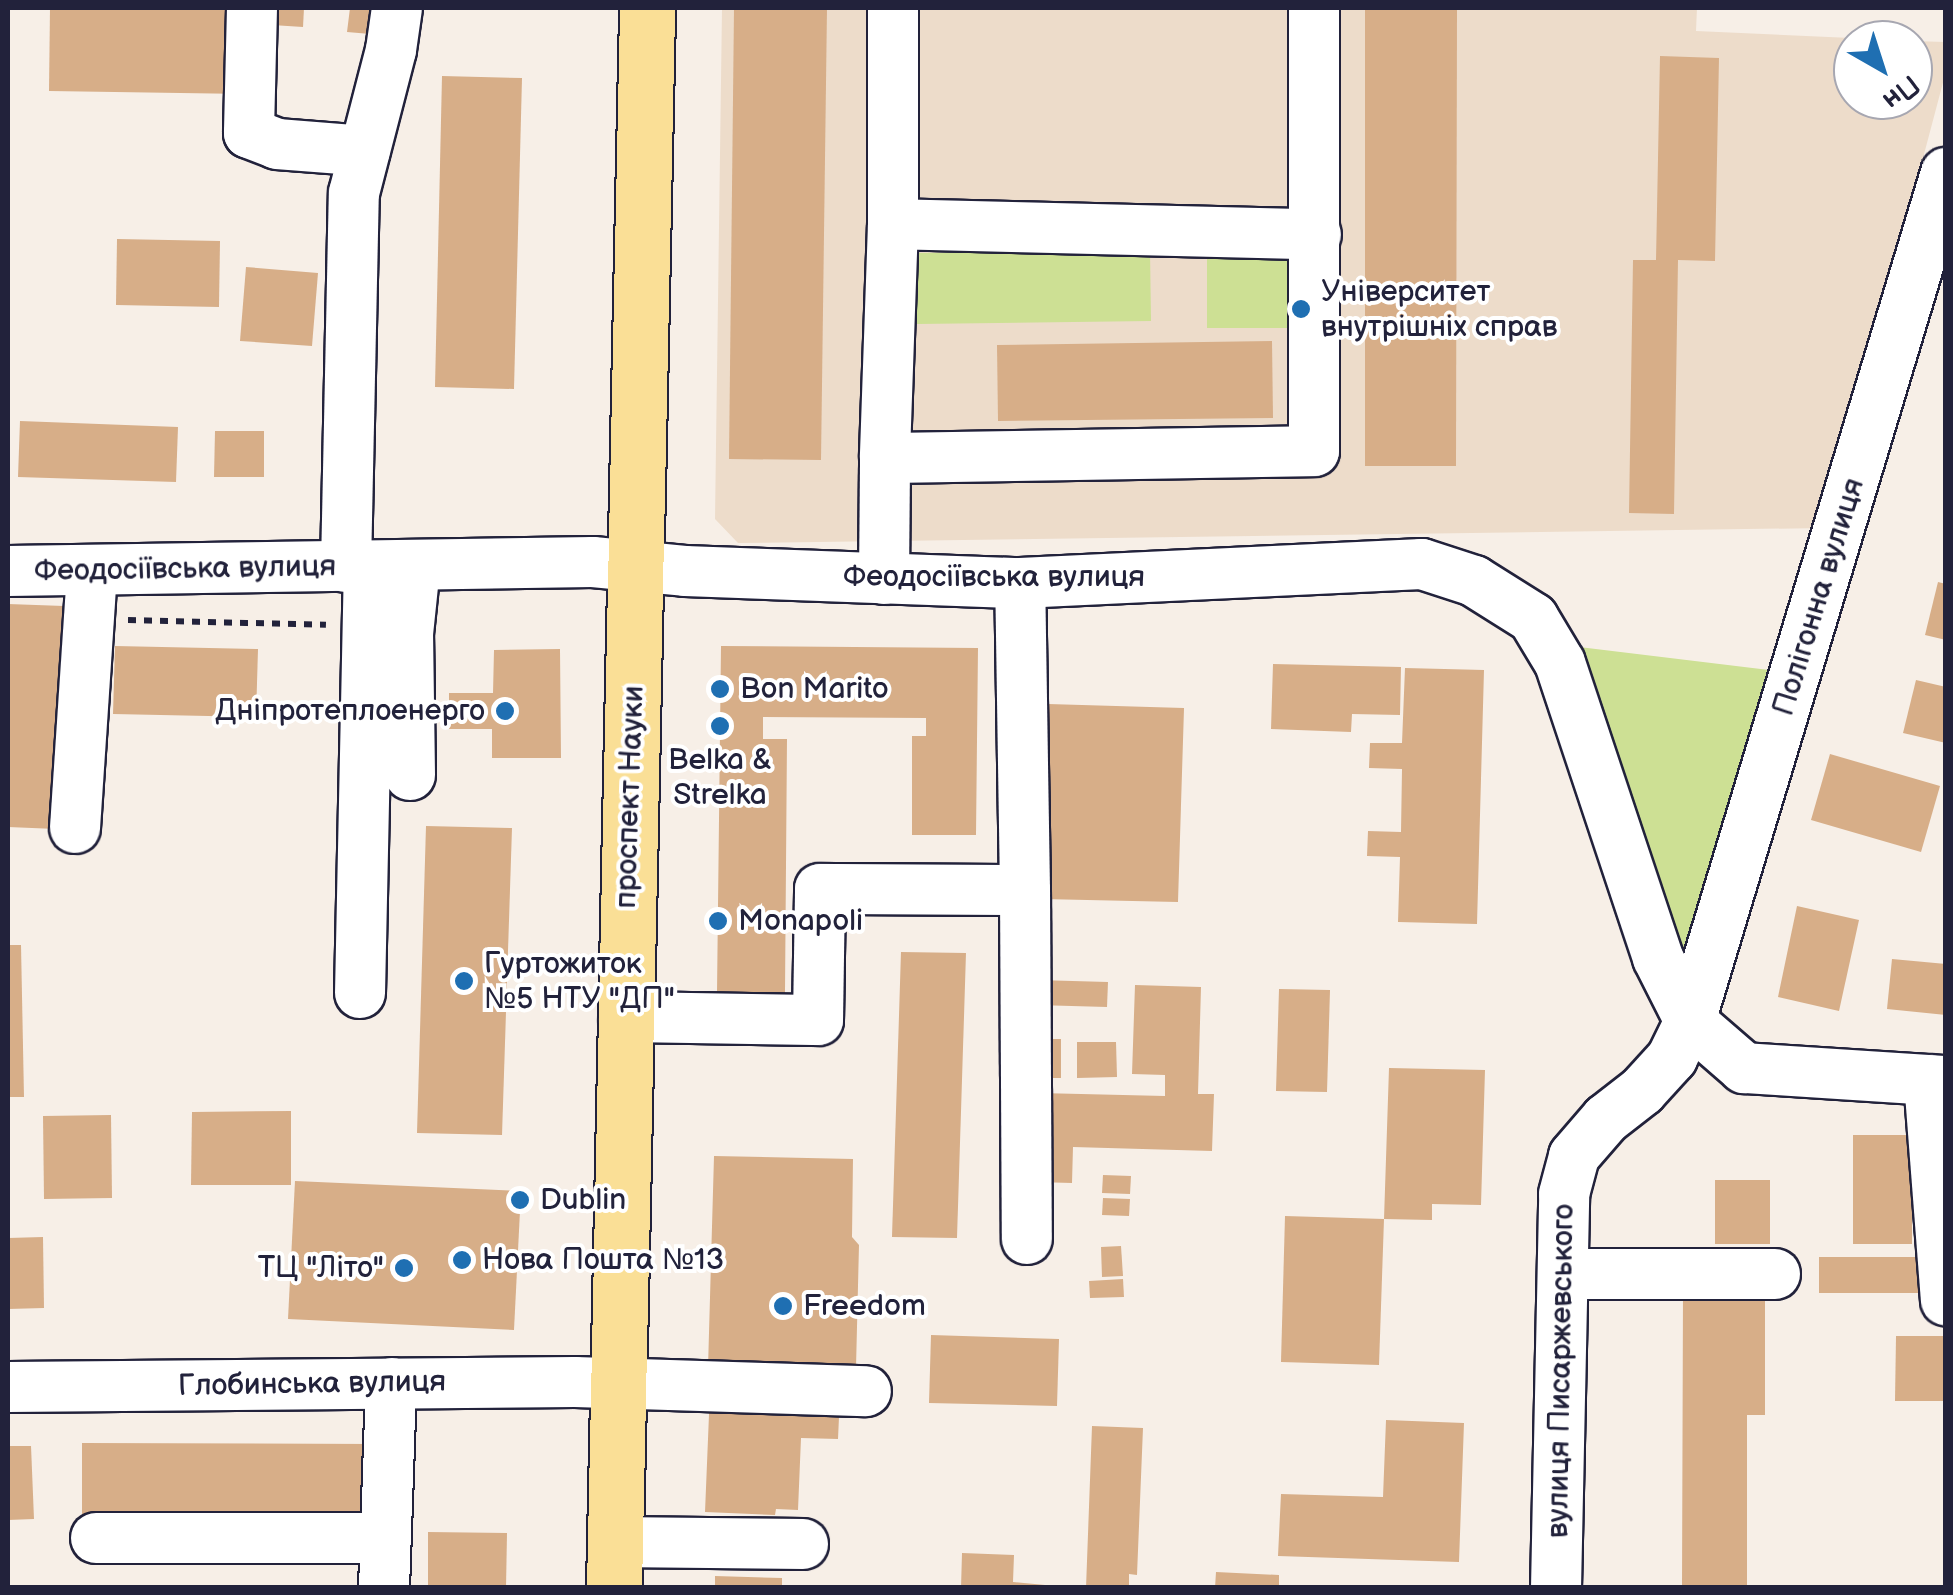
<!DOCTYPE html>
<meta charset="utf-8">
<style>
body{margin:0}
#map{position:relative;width:1953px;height:1595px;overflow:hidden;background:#f7efe7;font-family:"Balsamiq Sans",sans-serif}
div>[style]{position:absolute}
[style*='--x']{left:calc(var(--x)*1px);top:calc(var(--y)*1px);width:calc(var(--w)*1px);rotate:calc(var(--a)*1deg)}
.built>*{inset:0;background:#eddcca}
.green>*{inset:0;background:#cde094}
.building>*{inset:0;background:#d7ae88}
.path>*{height:6px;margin-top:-3px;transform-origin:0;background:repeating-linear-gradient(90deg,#22223b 0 8px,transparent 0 16px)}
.roads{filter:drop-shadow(2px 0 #22223b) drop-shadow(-2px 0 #22223b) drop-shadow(0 2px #22223b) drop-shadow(0 -2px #22223b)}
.minor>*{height:50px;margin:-25px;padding:0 25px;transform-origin:25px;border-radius:25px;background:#fff}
.major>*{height:55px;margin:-27.5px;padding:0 27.5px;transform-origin:27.5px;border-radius:27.5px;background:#fadf96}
.dots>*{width:28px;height:28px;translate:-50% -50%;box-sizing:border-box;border:5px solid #fff;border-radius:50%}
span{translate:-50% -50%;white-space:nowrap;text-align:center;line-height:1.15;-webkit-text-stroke:8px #fff;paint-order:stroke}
.poi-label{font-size:30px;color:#22223b}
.left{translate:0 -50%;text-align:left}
.right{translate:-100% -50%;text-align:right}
.street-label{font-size:30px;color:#22223b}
.frame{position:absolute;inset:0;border:10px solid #22223b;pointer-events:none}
.north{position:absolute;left:1833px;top:20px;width:100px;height:100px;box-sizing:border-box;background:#fff;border:2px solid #a7a7b1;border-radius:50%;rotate:141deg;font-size:28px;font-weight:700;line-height:40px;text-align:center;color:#22223b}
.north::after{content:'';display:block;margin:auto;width:35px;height:45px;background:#1f6fb2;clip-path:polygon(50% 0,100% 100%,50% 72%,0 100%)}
</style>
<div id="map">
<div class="built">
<i style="clip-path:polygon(722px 8px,1697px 8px,1696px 31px,1896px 40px,1853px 40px,1853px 100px,1913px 100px,1913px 41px,1945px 42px,1945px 75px,1825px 528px,738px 543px,715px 519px)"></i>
</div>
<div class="green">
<i style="clip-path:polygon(1150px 250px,1151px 321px,917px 324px,916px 253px)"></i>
<i style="clip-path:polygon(1207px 250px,1281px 250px,1293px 265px,1293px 328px,1207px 328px)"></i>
<i style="clip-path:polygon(1571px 646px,1769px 670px,1687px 970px)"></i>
</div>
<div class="building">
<i style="clip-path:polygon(50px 8px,248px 8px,246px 94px,49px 91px)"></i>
<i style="clip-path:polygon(273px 8px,304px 8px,303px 27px,272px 25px)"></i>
<i style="clip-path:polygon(350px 8px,384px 8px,382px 35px,347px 32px)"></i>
<i style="clip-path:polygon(734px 8px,827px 8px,821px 460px,729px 459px)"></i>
<i style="clip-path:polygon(1365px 8px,1457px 8px,1456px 466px,1365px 466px)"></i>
<i style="clip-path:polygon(1660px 56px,1719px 58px,1715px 261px,1678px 260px,1674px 514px,1629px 513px,1633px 260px,1656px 260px)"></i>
<i style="clip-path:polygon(442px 76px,522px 78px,514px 389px,435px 387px)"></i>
<i style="clip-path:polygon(117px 239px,220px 241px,219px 307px,116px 305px)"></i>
<i style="clip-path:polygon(246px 267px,318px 273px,312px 346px,240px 341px)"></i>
<i style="clip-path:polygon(1272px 341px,1273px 418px,998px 421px,997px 345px)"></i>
<i style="clip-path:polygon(20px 421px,178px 427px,176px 482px,18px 477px)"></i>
<i style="clip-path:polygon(215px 431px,264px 431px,264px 477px,214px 477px)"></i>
<i style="clip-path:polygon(1938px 582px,1946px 584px,1946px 640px,1925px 635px)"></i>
<i style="clip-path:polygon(8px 604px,64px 606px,56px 829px,8px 827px)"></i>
<i style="clip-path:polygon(115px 646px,258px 649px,256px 717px,113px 714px)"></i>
<i style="clip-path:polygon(721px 646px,978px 648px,976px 835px,912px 835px,912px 736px,926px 736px,926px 718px,763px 717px,763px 739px,787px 739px,785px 993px,717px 993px)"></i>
<i style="clip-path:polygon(560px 649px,561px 758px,492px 758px,492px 729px,449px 729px,449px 693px,493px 693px,494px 650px)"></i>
<i style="clip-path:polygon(1273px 664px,1401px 667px,1400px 715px,1352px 714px,1351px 732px,1271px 729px)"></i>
<i style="clip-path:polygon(1405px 668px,1484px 670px,1477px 924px,1398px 922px,1400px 857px,1367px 856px,1368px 831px,1401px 832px,1402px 769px,1369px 768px,1370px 743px,1402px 743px)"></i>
<i style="clip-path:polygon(1916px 680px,1946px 687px,1946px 743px,1903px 733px)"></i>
<i style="clip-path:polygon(1048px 704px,1184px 708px,1178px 902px,1042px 899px)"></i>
<i style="clip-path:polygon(1830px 754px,1940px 786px,1921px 852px,1811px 820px)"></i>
<i style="clip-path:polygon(426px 826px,512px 828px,502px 1135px,417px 1133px)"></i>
<i style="clip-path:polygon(1797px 906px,1859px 920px,1839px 1011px,1778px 997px)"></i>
<i style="clip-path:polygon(8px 945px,21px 945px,24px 1097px,8px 1097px)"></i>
<i style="clip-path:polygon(901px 952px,966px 953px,957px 1238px,892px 1237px)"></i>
<i style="clip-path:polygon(1892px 959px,1946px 964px,1946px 1015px,1887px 1009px)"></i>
<i style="clip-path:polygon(1037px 980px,1108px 982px,1107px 1007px,1036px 1005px)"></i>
<i style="clip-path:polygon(1135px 985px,1201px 987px,1198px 1094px,1214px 1094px,1212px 1151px,1073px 1147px,1072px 1183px,1036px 1182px,1039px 1093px,1165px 1096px,1165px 1075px,1132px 1074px)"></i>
<i style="clip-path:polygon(1279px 989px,1330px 990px,1327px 1092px,1276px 1091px)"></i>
<i style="clip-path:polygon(1035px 1039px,1061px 1039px,1061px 1078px,1035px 1078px)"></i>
<i style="clip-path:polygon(1077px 1042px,1116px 1042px,1117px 1077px,1077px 1078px)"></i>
<i style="clip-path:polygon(1389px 1068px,1485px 1070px,1481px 1205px,1432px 1204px,1432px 1220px,1384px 1219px)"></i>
<i style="clip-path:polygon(291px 1111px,291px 1185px,191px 1185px,192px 1112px)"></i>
<i style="clip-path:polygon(111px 1115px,112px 1198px,44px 1199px,43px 1116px)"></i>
<i style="clip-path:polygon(1853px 1135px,1912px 1135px,1912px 1244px,1853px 1244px)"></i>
<i style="clip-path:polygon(714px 1156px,853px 1159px,852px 1237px,859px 1245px,856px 1368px,708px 1368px)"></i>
<i style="clip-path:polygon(1103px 1175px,1131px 1176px,1130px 1194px,1102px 1193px)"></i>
<i style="clip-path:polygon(1715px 1180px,1770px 1180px,1770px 1244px,1715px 1244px)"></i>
<i style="clip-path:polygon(295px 1181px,521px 1191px,514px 1330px,288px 1319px)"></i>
<i style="clip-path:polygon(1103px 1198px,1130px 1199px,1129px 1216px,1102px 1215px)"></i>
<i style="clip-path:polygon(1285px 1216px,1384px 1219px,1379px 1365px,1281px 1362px)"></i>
<i style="clip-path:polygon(43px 1237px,44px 1308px,8px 1309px,8px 1238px)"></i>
<i style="clip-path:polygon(1121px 1246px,1123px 1276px,1102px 1277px,1101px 1247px)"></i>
<i style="clip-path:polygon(1819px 1257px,1922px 1257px,1922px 1293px,1819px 1293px)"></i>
<i style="clip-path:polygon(1123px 1279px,1124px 1297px,1090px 1298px,1089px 1281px)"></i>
<i style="clip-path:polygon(1683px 1290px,1765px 1290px,1765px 1415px,1747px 1415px,1747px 1588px,1682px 1588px)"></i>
<i style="clip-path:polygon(931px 1335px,1059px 1339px,1057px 1406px,929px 1403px)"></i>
<i style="clip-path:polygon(1896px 1336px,1946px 1336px,1946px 1401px,1895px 1401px)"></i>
<i style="clip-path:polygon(710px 1390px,840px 1395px,838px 1439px,801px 1438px,798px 1510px,776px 1509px,775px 1515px,705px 1512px)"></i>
<i style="clip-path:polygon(1386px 1420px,1464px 1423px,1459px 1562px,1278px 1556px,1281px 1494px,1383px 1497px)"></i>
<i style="clip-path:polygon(1092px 1426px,1143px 1428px,1137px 1575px,1129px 1574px,1129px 1588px,1086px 1588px)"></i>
<i style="clip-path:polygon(82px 1443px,375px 1444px,374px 1521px,82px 1520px)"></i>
<i style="clip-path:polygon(8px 1446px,31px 1446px,34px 1519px,8px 1520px)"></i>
<i style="clip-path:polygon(428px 1532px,507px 1533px,506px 1588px,428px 1588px)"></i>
<i style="clip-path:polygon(962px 1553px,1014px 1555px,1013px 1582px,1077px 1588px,961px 1588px)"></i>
<i style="clip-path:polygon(1216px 1572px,1279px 1575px,1279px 1588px,1215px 1588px)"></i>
<i style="clip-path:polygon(715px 1576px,782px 1578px,782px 1588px,715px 1588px)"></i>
</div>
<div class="path">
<i style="--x:128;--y:620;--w:198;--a:1.4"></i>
</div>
<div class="roads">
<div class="minor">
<i style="--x:252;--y:8;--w:125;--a:91.4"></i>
<i style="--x:249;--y:133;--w:30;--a:21"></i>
<i style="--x:277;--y:144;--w:88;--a:4.5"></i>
<i style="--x:893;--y:8;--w:216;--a:90"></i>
<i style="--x:893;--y:224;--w:234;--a:92"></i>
<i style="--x:885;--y:458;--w:429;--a:-0.9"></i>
<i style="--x:1314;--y:451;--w:443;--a:-90"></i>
<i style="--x:893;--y:224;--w:423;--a:1.4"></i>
<i style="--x:346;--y:567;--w:374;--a:-88.8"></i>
<i style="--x:354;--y:193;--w:148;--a:-75.5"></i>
<i style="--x:391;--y:50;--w:42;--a:-81.9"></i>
<i style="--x:8;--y:571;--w:585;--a:-0.88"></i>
<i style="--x:593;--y:562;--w:92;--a:5.6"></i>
<i style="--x:685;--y:571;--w:335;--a:2.1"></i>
<i style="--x:1020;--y:583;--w:402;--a:-2.7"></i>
<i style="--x:1422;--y:564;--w:55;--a:18.1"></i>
<i style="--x:1474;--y:581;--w:70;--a:32.1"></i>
<i style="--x:1533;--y:618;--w:52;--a:59"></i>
<i style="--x:1560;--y:663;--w:311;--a:71.6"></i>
<i style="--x:1658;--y:958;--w:71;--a:63.1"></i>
<i style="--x:1690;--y:1021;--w:72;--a:41"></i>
<i style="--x:1744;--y:1068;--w:202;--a:3.7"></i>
<i style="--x:884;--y:579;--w:121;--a:-89.5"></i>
<i style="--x:410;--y:775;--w:141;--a:-90.8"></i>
<i style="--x:408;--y:634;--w:68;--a:-84.1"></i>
<i style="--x:75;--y:828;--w:257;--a:-86.2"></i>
<i style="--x:1025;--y:890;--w:349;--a:89.7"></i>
<i style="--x:360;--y:993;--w:426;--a:-88.8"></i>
<i style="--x:624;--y:1017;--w:194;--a:0.9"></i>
<i style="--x:818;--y:1020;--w:131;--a:-89.1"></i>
<i style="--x:820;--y:889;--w:205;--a:0.3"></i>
<i style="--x:1025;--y:890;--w:307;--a:-90.9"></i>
<i style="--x:1929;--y:1080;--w:221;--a:85.6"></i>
<i style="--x:1563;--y:1274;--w:212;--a:0"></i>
<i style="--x:8;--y:1387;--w:567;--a:-0.51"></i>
<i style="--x:575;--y:1382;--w:291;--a:1.8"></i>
<i style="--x:96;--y:1538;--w:290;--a:0"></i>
<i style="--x:615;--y:1542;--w:188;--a:0.6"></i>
<i style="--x:384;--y:1588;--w:205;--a:-88"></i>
<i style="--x:1556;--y:1588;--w:394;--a:-88.8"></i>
<i style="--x:1564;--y:1194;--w:39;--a:-75"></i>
<i style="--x:1574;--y:1156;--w:49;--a:-49.1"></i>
<i style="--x:1606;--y:1119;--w:46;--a:-37.9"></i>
<i style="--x:1642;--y:1091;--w:45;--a:-47.7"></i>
<i style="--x:1672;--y:1058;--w:41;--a:-64.1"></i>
<i style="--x:1690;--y:1021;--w:886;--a:-73.2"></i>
</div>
<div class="major">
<i style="--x:614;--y:1588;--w:1580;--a:-88.8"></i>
</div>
</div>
<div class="dots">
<i style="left:1301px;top:309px;background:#1f6fb2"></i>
<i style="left:720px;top:689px;background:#1f6fb2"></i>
<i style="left:505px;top:711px;background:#1f6fb2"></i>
<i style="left:720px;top:726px;background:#1f6fb2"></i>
<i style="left:718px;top:921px;background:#1f6fb2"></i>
<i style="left:464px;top:981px;background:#1f6fb2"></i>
<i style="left:520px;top:1200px;background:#1f6fb2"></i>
<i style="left:462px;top:1260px;background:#1f6fb2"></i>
<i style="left:404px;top:1268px;background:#1f6fb2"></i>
<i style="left:783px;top:1306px;background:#1f6fb2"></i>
</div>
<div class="poi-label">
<span class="left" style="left:1321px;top:309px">Університет<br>внутрішніх справ</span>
<span class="left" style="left:740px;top:689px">Bon Marito</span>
<span class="right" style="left:485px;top:711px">Дніпротеплоенерго</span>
<span style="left:720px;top:777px">Belka &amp;<br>Strelka</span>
<span class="left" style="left:738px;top:921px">Monapoli</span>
<span class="left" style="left:484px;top:981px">Гуртожиток<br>№5 НТУ "ДП"</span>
<span class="left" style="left:540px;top:1200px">Dublin</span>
<span class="left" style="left:482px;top:1260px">Нова Пошта №13</span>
<span class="right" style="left:384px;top:1268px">ТЦ "Літо"</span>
<span class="left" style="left:803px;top:1306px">Freedom</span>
</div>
<div class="street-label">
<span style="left:185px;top:569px;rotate:-1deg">Феодосіївська вулиця</span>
<span style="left:994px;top:577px">Феодосіївська вулиця</span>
<span style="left:1819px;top:597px;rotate:-73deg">Полігонна вулиця</span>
<span style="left:630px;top:797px;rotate:-88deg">проспект Науки</span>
<span style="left:1561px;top:1371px;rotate:-89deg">вулиця Писаржевського</span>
<span style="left:312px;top:1384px;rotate:-1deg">Глобинська вулиця</span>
</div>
<div class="frame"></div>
<div class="north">Пн</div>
</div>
